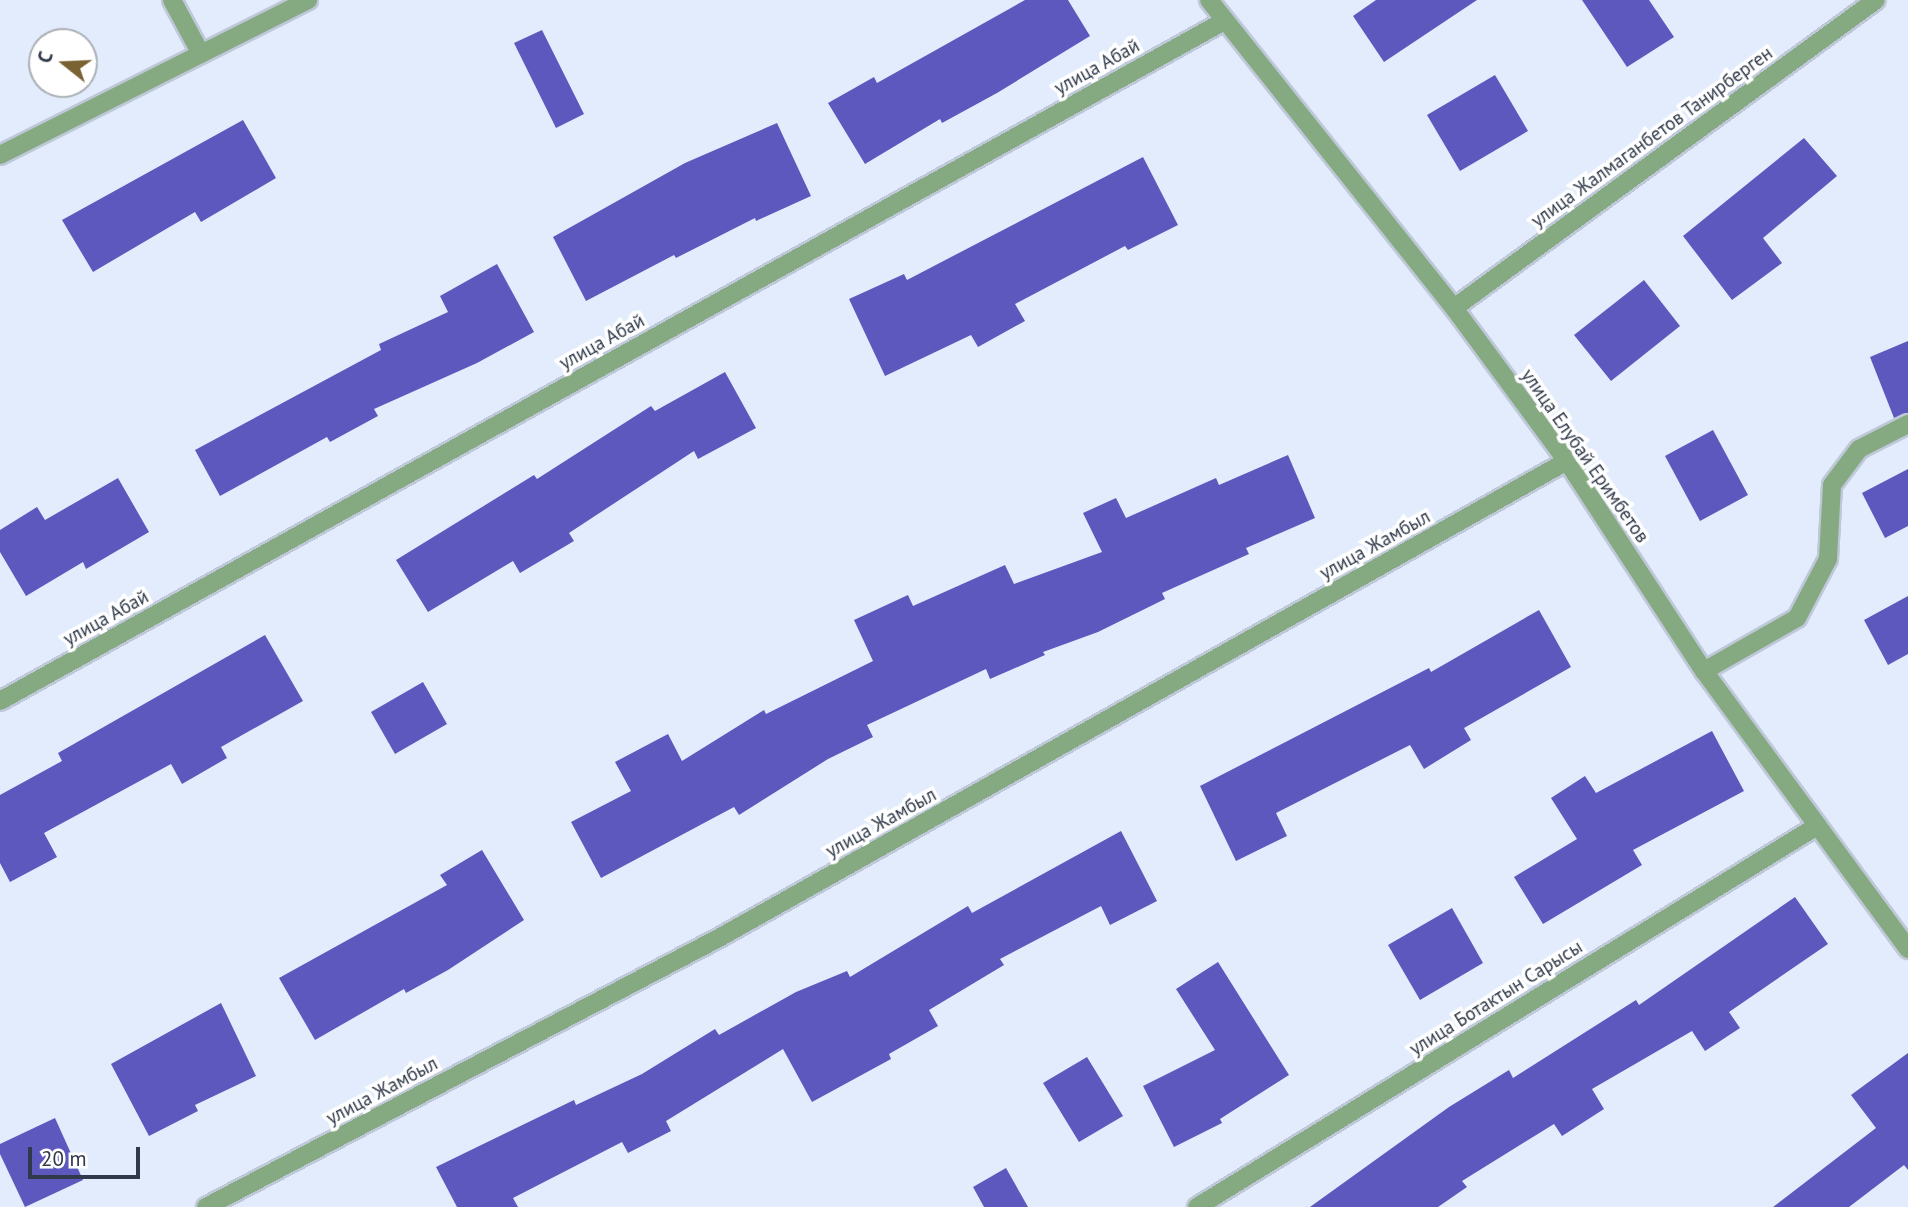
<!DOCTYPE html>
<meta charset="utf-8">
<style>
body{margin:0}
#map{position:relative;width:1908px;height:1207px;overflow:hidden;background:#e2ecfc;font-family:"PT Sans",sans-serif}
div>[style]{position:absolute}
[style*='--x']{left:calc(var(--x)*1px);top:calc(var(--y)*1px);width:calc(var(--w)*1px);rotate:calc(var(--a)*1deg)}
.building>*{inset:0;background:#5c58be}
.roads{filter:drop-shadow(2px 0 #bec8d8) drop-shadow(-2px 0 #bec8d8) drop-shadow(0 2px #bec8d8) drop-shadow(0 -2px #bec8d8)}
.service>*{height:18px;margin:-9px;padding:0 9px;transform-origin:9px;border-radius:9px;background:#85a980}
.minor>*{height:18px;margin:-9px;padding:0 9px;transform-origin:9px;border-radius:9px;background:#85a980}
span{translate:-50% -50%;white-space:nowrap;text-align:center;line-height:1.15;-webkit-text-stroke:7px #fff;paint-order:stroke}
.street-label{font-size:19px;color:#303949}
.north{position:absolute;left:28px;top:28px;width:70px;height:70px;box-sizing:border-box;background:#fff;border:2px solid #acb0b6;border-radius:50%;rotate:288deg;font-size:19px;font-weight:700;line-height:28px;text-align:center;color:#303949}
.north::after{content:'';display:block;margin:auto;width:24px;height:32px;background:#7b6233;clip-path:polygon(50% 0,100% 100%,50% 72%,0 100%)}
.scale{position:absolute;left:28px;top:1147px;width:112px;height:32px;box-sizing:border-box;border:4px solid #303949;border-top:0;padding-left:9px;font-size:21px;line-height:24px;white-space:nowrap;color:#303949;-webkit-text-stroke:5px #fff;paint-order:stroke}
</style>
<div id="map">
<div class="building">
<i style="clip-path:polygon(1025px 0,1068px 0,1090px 36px,997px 93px,942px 123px,940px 119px,865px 164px,828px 103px,874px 77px,877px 83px)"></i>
<i style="clip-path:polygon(1376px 0,1477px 0,1384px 62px,1353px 16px)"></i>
<i style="clip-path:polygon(1582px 0,1649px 0,1674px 37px,1627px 67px)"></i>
<i style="clip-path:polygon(542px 30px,584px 114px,556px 128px,514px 43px)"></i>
<i style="clip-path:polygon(1495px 75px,1528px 131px,1460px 171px,1427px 115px)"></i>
<i style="clip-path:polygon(243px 120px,276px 178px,201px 222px,195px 212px,93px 272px,62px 220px)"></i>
<i style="clip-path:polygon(777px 123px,811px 196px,756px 221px,755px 218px,676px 258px,674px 255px,586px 301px,553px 237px,685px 163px)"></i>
<i style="clip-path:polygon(1804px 138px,1837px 176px,1763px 238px,1782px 263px,1732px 300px,1683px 236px)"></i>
<i style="clip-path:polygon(1143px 157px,1178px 225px,1128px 250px,1125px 246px,1015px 304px,1025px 321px,978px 347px,971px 335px,885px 376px,849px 299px,904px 274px,907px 280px)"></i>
<i style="clip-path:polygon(497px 264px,534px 332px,477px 363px,374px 409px,378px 416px,330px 442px,327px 437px,220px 496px,195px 450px,381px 350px,379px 344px,448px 312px,440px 296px)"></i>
<i style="clip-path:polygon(1644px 280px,1680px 326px,1611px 381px,1574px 335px)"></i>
<i style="clip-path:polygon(1908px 341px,1908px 413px,1894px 418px,1870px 357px)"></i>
<i style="clip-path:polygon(725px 372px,756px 428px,698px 459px,694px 451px,569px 533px,574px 541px,520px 573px,513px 561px,428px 612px,396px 560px,534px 475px,537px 479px,651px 406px,655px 411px)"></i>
<i style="clip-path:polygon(1713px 430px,1748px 495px,1700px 521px,1665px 456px)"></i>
<i style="clip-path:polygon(1288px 455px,1315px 518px,1246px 548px,1249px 554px,1162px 593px,1165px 599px,1098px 632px,1043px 652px,1045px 655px,990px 679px,986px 669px,867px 725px,873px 737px,828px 759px,739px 815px,734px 807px,601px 878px,571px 822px,631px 791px,615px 762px,668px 734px,682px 761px,764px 710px,766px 714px,873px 661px,854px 620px,908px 595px,913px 606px,1005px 565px,1014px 584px,1102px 552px,1083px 513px,1116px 498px,1126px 518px,1216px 478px,1219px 485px)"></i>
<i style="clip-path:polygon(1908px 469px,1908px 526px,1885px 538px,1862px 493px)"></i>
<i style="clip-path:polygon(118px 478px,149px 532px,86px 569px,83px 562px,26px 596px,0 552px,0 530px,37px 507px,45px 520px)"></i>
<i style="clip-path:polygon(1908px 596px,1908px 654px,1888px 665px,1864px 620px)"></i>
<i style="clip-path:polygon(1539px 610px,1571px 667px,1464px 728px,1471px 740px,1424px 769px,1410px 745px,1276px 813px,1287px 836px,1236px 861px,1200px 786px,1429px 668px,1431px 672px)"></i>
<i style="clip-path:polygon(265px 635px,303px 701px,221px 747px,227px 758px,182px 784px,171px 764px,44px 833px,57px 857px,10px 882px,0 863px,0 795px,62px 761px,58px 753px)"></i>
<i style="clip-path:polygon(423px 682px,447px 724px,395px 754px,371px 712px)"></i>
<i style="clip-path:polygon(1712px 731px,1744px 791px,1633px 850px,1642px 865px,1543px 924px,1514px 877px,1577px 839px,1551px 798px,1585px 776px,1596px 793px)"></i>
<i style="clip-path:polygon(1121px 831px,1157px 901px,1110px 925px,1101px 906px,1000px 959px,1004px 965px,929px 1010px,938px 1026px,889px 1054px,891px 1059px,812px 1102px,783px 1049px,666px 1121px,671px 1131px,628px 1153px,622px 1142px,513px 1198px,518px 1207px,457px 1207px,436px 1167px,574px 1100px,576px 1105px,642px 1074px,715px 1029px,719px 1035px,796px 992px,847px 971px,850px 977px,968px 906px,972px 913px)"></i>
<i style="clip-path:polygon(482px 850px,524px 920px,448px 970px,406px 993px,404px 989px,315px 1040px,279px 978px,447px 885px,440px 875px)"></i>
<i style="clip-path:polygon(1795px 897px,1828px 944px,1729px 1012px,1740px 1028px,1705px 1051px,1692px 1031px,1592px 1089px,1604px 1109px,1562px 1136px,1554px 1124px,1462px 1181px,1467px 1187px,1438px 1207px,1310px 1207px,1449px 1107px,1509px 1070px,1513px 1078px,1636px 1000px,1639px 1005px)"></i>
<i style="clip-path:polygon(1452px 908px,1483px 963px,1420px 1000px,1388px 945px)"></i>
<i style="clip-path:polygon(1218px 962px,1289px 1075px,1220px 1119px,1222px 1123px,1174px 1147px,1143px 1086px,1215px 1050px,1176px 989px)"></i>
<i style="clip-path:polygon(221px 1003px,256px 1076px,195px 1105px,198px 1111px,149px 1136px,111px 1064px)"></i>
<i style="clip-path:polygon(1908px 1053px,1908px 1170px,1904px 1165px,1849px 1207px,1773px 1207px,1876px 1128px,1851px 1095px)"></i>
<i style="clip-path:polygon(1087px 1057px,1123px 1116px,1079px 1142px,1043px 1083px)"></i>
<i style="clip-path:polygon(55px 1118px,83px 1180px,25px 1207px,0 1154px,0 1144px)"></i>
<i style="clip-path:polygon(1006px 1168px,1028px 1207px,984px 1207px,973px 1187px)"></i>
</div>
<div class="roads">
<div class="service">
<i style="--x:172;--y:0;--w:61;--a:61.8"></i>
<i style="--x:1704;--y:671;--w:107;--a:-29.7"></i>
<i style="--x:1797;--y:618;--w:67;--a:-62.3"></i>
<i style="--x:1828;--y:559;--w:74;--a:-86.9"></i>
<i style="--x:1832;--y:485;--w:45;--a:-53.1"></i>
<i style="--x:1859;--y:449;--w:55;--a:-27"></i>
</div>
<div class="minor">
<i style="--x:1209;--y:0;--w:394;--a:51.5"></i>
<i style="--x:1454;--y:308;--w:190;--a:53.6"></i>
<i style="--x:1567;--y:461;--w:251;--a:56.9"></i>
<i style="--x:1704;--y:671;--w:345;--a:53.7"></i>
<i style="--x:0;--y:155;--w:345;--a:-26.7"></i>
<i style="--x:1454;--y:308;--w:522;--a:-36.12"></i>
<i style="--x:0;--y:701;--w:1400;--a:-29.05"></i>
<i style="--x:206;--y:1207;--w:577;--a:-27.68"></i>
<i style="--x:717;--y:939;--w:975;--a:-29.35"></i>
<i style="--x:1197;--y:1207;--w:728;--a:-31.57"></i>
</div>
</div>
<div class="street-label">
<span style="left:1097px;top:67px;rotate:-29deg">улица Абай</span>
<span style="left:1652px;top:137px;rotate:-36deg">улица Жалмаганбетов Танирберген</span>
<span style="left:602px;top:342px;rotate:-29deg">улица Абай</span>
<span style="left:1585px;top:456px;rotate:55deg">улица Елубай Еримбетов</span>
<span style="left:1375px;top:545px;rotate:-29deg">улица Жамбыл</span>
<span style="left:106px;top:618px;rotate:-29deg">улица Абай</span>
<span style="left:881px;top:823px;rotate:-29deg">улица Жамбыл</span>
<span style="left:1496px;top:998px;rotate:-32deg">улица Ботактын Сарысы</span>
<span style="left:382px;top:1091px;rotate:-28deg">улица Жамбыл</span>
</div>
<div class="north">С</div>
<div class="scale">20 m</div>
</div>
